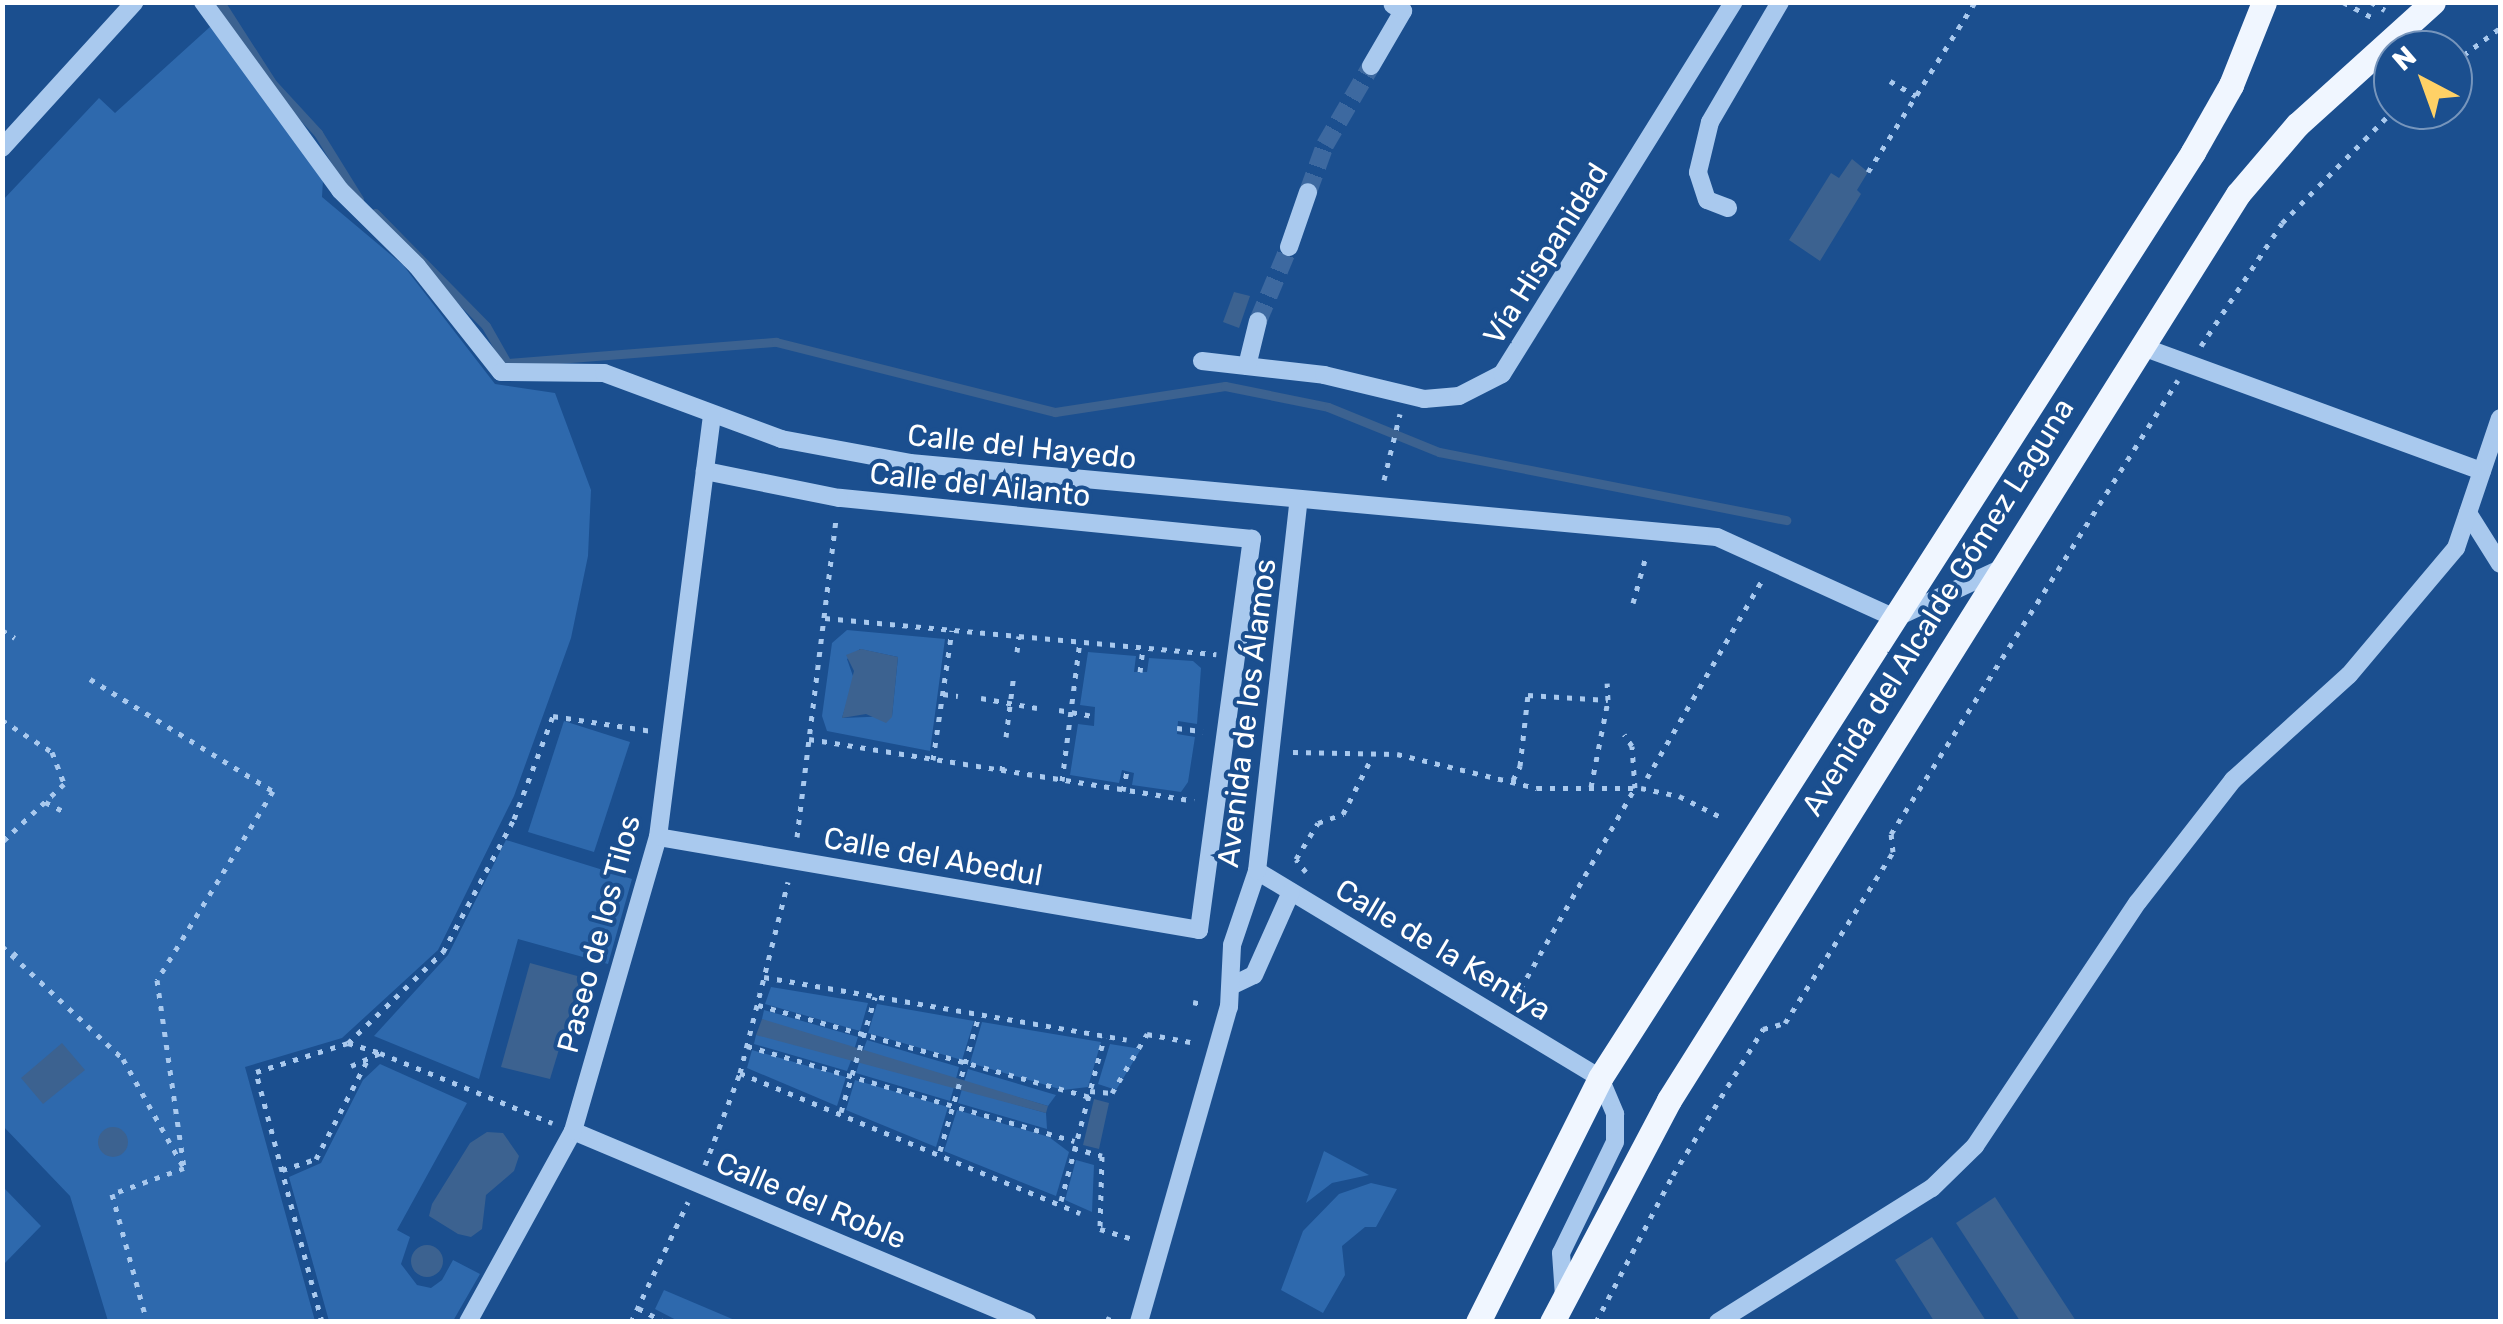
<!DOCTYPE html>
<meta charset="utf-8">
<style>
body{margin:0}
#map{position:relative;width:2503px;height:1324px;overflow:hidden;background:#1b4f8f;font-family:Rubik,sans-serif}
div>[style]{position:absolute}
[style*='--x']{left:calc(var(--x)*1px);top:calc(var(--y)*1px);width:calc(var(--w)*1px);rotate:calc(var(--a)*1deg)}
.green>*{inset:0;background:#2e69ad}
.water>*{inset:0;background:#3c6290}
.round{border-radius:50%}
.stream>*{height:9px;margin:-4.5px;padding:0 4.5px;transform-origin:4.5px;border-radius:4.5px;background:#3c6290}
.minor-tunnel>*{height:18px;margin-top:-9px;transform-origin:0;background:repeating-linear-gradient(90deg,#3d69a0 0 18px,transparent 0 27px)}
.path>*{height:5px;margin-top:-2.5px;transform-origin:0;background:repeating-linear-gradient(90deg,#a9c9ee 0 5px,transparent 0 13px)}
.minor>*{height:18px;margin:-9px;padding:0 9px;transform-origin:9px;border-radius:9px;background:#a9c9ee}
.major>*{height:25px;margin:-12.5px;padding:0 12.5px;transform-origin:12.5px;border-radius:12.5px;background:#f0f6ff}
span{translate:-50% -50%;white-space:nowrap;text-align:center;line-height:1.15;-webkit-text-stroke:8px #1b4f8f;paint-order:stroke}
.street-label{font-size:30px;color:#fff}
.frame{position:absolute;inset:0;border:5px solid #fff;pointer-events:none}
.north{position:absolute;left:2373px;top:30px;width:100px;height:100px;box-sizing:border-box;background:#1b4f8f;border:2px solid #7695bc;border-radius:50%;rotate:319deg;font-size:28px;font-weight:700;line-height:40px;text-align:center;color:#fff}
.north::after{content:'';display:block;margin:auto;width:35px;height:45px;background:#ffd166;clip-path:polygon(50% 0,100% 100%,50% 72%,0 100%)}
</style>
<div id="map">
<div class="green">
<i style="clip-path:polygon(211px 26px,323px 180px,322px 197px,403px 265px,495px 384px,555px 393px,591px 490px,588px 556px,571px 638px,514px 796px,438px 950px,342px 1038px,245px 1067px,315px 1321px,108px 1321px,70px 1196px,3px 1126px,3px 200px,99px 98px,115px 113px)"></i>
<i style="clip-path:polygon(evenodd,847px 630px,945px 639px,930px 751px,827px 731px,822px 716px,832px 643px,847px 630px,860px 649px,898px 657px,892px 716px,842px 718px,854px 679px,847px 659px,860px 649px)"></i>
<i style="clip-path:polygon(1088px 652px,1136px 656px,1134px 672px,1147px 672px,1149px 658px,1193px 661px,1201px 668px,1197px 724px,1178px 721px,1177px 734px,1195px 737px,1188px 782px,1181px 792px,1132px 785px,1134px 773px,1122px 770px,1119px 783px,1070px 775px,1078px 724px,1094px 726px,1095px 707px,1080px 705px)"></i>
<i style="clip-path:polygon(564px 721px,630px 742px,594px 852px,528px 832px)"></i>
<i style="clip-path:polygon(506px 840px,632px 879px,608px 964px,518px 939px,479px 1079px,374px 1036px,448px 955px)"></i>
<i style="clip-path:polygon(771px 987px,868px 1003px,860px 1031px,765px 1004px)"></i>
<i style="clip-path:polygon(877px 1004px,974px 1021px,962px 1060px,868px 1033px)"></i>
<i style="clip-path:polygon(764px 1010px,858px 1037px,854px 1050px,778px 1028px,762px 1019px)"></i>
<i style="clip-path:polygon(982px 1022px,1101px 1042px,1088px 1087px,1063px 1090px,970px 1063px)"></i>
<i style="clip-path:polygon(756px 1035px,776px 1036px,852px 1058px,847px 1071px,754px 1044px)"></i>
<i style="clip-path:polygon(867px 1040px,959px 1067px,956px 1079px,862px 1053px)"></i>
<i style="clip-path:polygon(1110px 1044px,1141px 1049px,1116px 1090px,1098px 1084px)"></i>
<i style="clip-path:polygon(752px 1050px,846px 1077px,837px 1106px,747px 1068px)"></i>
<i style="clip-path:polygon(860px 1060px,954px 1087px,950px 1101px,856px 1073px)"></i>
<i style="clip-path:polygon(380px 1064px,467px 1103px,397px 1230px,410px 1237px,401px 1264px,417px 1285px,431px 1288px,442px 1280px,453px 1260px,480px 1274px,453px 1321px,329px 1321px,289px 1177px,321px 1163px,363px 1080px)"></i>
<i style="clip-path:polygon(968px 1069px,1056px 1095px,1048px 1106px,964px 1082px)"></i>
<i style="clip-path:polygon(855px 1080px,948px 1107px,936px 1147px,846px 1110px)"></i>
<i style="clip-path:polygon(962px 1089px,1046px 1113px,1047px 1129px,958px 1103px)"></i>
<i style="clip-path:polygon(957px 1110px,1049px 1137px,1069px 1152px,1056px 1196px,944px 1151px)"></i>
<i style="clip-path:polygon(1324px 1151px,1369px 1175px,1332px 1183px,1306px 1203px)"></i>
<i style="clip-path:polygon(1076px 1160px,1094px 1165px,1092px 1212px,1065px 1200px)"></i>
<i style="clip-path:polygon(1371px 1183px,1397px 1189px,1376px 1227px,1365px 1227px,1342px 1246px,1345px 1275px,1323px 1313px,1281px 1290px,1303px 1231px,1339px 1194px)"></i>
<i style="clip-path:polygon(3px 1187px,41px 1226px,3px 1265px,2px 1265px)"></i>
<i style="clip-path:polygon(664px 1290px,737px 1321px,678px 1321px,655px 1309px)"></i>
</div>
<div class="water">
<i style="clip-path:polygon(1852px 159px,1868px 172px,1857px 190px,1861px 194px,1820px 261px,1789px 240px,1831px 173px,1839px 178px)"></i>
<i style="clip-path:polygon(1234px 292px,1250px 296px,1239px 328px,1223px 322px)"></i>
<i style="clip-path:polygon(861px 649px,898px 657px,892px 717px,886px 723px,866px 714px,842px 718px,854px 671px,846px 655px)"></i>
<i style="clip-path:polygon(530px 963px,581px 977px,550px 1079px,501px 1067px)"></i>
<i style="clip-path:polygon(762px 1019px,1048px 1106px,1046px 1113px,756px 1035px)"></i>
<i style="clip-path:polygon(62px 1043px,85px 1070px,43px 1104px,21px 1078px)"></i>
<i style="clip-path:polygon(1094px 1099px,1109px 1103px,1099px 1149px,1083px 1145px)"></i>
<i class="round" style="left:98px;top:1127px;width:30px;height:30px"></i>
<i style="clip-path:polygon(487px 1132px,503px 1133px,519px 1156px,514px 1171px,486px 1195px,482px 1229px,471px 1237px,458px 1234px,429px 1216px,432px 1204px,470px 1143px)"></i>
<i style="clip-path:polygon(1995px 1197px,2076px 1321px,2020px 1321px,1956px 1223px)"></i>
<i style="clip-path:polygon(1932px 1237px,1986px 1321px,1934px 1321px,1895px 1260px)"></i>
<i class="round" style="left:411px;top:1245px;width:32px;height:32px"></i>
</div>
<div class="stream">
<i style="--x:220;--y:2;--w:96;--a:57.3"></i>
<i style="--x:272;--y:83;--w:68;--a:47.4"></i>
<i style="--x:318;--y:133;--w:78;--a:58.2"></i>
<i style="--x:375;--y:213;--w:158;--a:45.5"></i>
<i style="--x:486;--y:326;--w:43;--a:60.4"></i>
<i style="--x:507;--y:363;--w:270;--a:-4.5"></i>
<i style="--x:776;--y:342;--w:288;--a:14.1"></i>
<i style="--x:1055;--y:412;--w:172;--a:-8.7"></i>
<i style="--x:1225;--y:386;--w:105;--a:11.5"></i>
<i style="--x:1328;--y:407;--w:120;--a:22.1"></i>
<i style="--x:1439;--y:452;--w:354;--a:11.1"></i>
</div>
<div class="minor-tunnel">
<i style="--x:1308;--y:192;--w:50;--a:-70.1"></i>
<i style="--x:1325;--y:145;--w:91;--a:-59.8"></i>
<i style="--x:1258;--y:321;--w:80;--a:-67.3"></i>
</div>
<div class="path">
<i style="--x:2343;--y:2;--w:36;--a:28"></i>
<i style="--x:2371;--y:2;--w:16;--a:30"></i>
<i style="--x:2453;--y:63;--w:59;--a:-36.7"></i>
<i style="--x:1890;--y:81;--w:30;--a:30"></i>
<i style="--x:1868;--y:172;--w:201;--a:-57.8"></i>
<i style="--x:2201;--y:346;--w:147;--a:-56.6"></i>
<i style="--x:2282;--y:223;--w:159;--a:-45.3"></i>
<i style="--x:1384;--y:480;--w:68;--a:-76.4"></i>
<i style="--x:1633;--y:603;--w:49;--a:-74.5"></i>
<i style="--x:825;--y:618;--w:393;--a:5.3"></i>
<i style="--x:2;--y:630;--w:15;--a:32"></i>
<i style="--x:1017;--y:652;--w:16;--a:-83"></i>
<i style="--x:1140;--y:672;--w:25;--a:-83"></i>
<i style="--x:90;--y:679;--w:215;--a:31.5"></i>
<i style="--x:273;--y:791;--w:222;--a:121.5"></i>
<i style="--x:157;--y:980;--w:190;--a:81.8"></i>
<i style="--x:943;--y:694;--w:15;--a:8"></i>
<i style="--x:981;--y:698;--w:57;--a:10.1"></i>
<i style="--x:1059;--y:710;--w:36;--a:10"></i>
<i style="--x:2;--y:720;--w:59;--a:32.6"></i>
<i style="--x:52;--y:752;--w:34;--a:69"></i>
<i style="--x:64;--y:784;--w:85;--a:136.9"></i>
<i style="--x:1177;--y:728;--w:26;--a:7"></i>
<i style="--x:1006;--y:737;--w:64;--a:-82.8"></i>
<i style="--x:809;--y:739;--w:390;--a:9.1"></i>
<i style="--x:1293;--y:752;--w:104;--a:1.1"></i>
<i style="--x:1397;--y:754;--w:144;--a:13.7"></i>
<i style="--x:1537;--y:788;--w:104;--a:0"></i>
<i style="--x:1641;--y:788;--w:39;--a:12"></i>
<i style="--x:1679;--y:796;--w:45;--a:26.6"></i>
<i style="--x:933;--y:760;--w:131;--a:-81.7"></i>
<i style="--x:1002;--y:771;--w:12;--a:-85"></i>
<i style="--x:1647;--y:778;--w:227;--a:-59.8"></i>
<i style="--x:1513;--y:780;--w:16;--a:-63"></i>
<i style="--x:1520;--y:766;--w:71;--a:-83.6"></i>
<i style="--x:1528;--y:695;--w:80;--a:3.6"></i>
<i style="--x:1608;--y:700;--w:17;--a:-93"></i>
<i style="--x:1062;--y:781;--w:141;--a:-82.7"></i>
<i style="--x:1591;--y:787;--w:89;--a:-78.9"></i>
<i style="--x:1123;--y:791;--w:20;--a:-79"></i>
<i style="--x:45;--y:802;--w:25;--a:27"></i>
<i style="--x:797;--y:837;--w:319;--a:-83"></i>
<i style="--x:1306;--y:872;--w:16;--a:-128"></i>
<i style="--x:1296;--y:859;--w:42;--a:-58.6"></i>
<i style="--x:1318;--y:823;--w:27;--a:-20"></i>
<i style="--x:1343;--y:814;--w:64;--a:-63"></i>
<i style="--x:2;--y:946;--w:166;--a:43"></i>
<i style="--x:123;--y:1059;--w:125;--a:60.8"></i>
<i style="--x:184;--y:1168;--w:77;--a:160.1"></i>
<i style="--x:112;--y:1194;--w:133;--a:74.7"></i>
<i style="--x:13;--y:956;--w:11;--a:-45"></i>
<i style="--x:764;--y:977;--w:368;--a:9.8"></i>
<i style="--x:1514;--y:1000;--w:244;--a:-60.3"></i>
<i style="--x:1635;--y:788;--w:42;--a:-94.1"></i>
<i style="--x:1632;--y:746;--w:14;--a:-124"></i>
<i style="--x:1193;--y:1002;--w:12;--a:14"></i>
<i style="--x:758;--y:1005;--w:344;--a:15.5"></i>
<i style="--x:348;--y:1043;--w:132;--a:-43.8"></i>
<i style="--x:443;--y:952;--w:151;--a:-61.9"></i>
<i style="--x:514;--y:819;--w:110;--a:-69.3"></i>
<i style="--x:553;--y:716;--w:100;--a:8.6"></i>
<i style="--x:747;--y:1046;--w:341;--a:16.2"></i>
<i style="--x:351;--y:1066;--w:32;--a:-24"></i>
<i style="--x:380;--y:1053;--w:186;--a:22.1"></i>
<i style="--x:740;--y:1073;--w:197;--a:-75.9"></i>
<i style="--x:1090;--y:1091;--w:22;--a:5"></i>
<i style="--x:1112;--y:1093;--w:69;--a:-59.3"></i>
<i style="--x:1147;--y:1034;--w:44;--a:10.5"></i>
<i style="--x:841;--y:1112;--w:120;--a:-73.5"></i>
<i style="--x:1073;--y:1148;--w:30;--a:15"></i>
<i style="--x:1102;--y:1156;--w:73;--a:91.6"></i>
<i style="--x:1100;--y:1229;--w:34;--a:17"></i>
<i style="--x:940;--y:1151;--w:141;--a:-74"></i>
<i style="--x:705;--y:1165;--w:98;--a:-69.2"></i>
<i style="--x:740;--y:1073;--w:368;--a:22.4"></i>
<i style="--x:282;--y:1170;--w:36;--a:-18"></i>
<i style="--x:316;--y:1159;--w:110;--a:-62.5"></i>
<i style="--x:1061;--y:1201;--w:169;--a:-75.2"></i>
<i style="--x:638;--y:1308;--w:30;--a:28"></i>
<i style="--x:1106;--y:1318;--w:11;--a:22"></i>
<i style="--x:322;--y:1322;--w:259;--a:-104.8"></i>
<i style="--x:256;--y:1072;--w:96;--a:-17.5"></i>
<i style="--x:348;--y:1043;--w:34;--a:17"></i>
<i style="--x:631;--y:1322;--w:133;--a:-64.6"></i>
<i style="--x:1596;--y:1322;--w:166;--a:-62.4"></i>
<i style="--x:1673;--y:1175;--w:172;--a:-58.3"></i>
<i style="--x:1763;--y:1029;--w:23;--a:-15"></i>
<i style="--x:1785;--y:1023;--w:202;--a:-57.7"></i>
<i style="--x:1893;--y:852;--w:18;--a:-96"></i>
<i style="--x:1891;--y:834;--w:537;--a:-57.7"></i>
</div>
<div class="minor">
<i style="--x:203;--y:2;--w:233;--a:53.9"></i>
<i style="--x:340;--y:190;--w:108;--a:44.6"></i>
<i style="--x:417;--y:266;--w:135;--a:51.6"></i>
<i style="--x:501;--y:372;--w:103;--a:0.6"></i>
<i style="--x:604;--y:373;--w:189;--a:20.4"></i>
<i style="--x:781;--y:439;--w:131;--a:10.5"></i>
<i style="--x:910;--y:463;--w:810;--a:5.24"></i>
<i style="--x:1717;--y:537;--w:196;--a:24.5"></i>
<i style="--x:1895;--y:618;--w:111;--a:-25"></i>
<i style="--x:1371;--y:66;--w:64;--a:-59.8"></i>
<i style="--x:1403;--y:11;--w:12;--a:-149"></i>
<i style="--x:2;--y:148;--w:197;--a:-47.7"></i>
<i style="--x:1728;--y:208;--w:22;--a:-159"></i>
<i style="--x:1707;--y:200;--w:29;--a:-108"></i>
<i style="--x:1698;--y:172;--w:51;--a:-76.5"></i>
<i style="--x:1710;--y:122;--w:139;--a:-59.7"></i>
<i style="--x:1289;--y:247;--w:58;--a:-70.9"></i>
<i style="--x:2140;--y:346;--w:364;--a:20.1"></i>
<i style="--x:1202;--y:361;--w:123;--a:6.5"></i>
<i style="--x:1324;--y:375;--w:103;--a:13.5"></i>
<i style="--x:1424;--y:399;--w:35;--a:-5"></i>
<i style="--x:1459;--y:396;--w:48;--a:-27.1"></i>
<i style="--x:1502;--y:374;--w:438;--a:-58.1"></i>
<i style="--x:1247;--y:366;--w:46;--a:-76.3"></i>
<i style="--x:2468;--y:513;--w:60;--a:57.9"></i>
<i style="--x:658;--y:837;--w:549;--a:9.75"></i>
<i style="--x:1199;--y:930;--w:395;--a:-82.3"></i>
<i style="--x:1252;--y:539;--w:415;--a:-174.3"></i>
<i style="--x:839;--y:498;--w:137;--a:-168.6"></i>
<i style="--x:1257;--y:871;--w:401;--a:31.1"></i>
<i style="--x:1600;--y:1078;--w:39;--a:67"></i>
<i style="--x:1615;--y:1114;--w:28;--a:90"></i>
<i style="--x:1615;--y:1142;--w:123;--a:115.9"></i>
<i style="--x:1561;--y:1253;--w:43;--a:86"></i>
<i style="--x:1231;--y:986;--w:25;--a:-26"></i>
<i style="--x:1254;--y:975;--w:91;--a:-66"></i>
<i style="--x:573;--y:1131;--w:493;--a:22.8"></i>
<i style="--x:468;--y:1322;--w:218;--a:-61.2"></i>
<i style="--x:573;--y:1131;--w:306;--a:-73.9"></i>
<i style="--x:658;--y:837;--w:425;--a:-82.7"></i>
<i style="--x:1139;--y:1322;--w:328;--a:-74.1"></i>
<i style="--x:1229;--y:1007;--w:62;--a:-87.2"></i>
<i style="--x:1232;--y:945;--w:78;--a:-71.3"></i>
<i style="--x:1257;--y:871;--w:370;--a:-83.6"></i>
<i style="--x:1718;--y:1322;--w:252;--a:-32.1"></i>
<i style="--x:1932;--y:1188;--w:60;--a:-44.3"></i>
<i style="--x:1975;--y:1146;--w:293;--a:-56.3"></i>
<i style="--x:2138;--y:902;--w:155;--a:-52.1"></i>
<i style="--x:2233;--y:780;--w:156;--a:-42.2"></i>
<i style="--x:2349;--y:675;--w:166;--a:-49.9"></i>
<i style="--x:2456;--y:548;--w:137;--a:-71.3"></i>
</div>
<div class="major">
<i style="--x:1478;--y:1322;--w:273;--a:-63.4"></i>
<i style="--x:1600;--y:1078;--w:1100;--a:-57.36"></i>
<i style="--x:2193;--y:152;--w:77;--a:-60.4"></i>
<i style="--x:2231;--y:85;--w:89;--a:-68.3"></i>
<i style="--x:1552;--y:1322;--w:251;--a:-62.2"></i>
<i style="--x:1669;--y:1100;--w:1070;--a:-57.87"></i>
<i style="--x:2238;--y:194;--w:91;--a:-49.5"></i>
<i style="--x:2297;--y:125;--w:183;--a:-42.1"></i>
</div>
<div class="street-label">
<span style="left:1546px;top:254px;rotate:-58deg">Vía Hispanidad</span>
<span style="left:1022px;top:447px;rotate:6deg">Calle del Hayedo</span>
<span style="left:980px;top:485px;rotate:6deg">Calle del Ailanto</span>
<span style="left:1938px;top:607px;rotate:-58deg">Avenida del Alcalde Gómez Laguna</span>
<span style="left:1247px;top:713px;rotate:-83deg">Avenida de los Álamos</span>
<span style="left:933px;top:857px;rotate:10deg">Calle del Abedul</span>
<span style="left:599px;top:934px;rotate:-75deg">Paseo de los Tilos</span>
<span style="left:1443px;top:950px;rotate:31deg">Calle de la Kentya</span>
<span style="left:811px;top:1201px;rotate:23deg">Calle del Roble</span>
</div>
<div class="frame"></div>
<div class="north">N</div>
</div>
